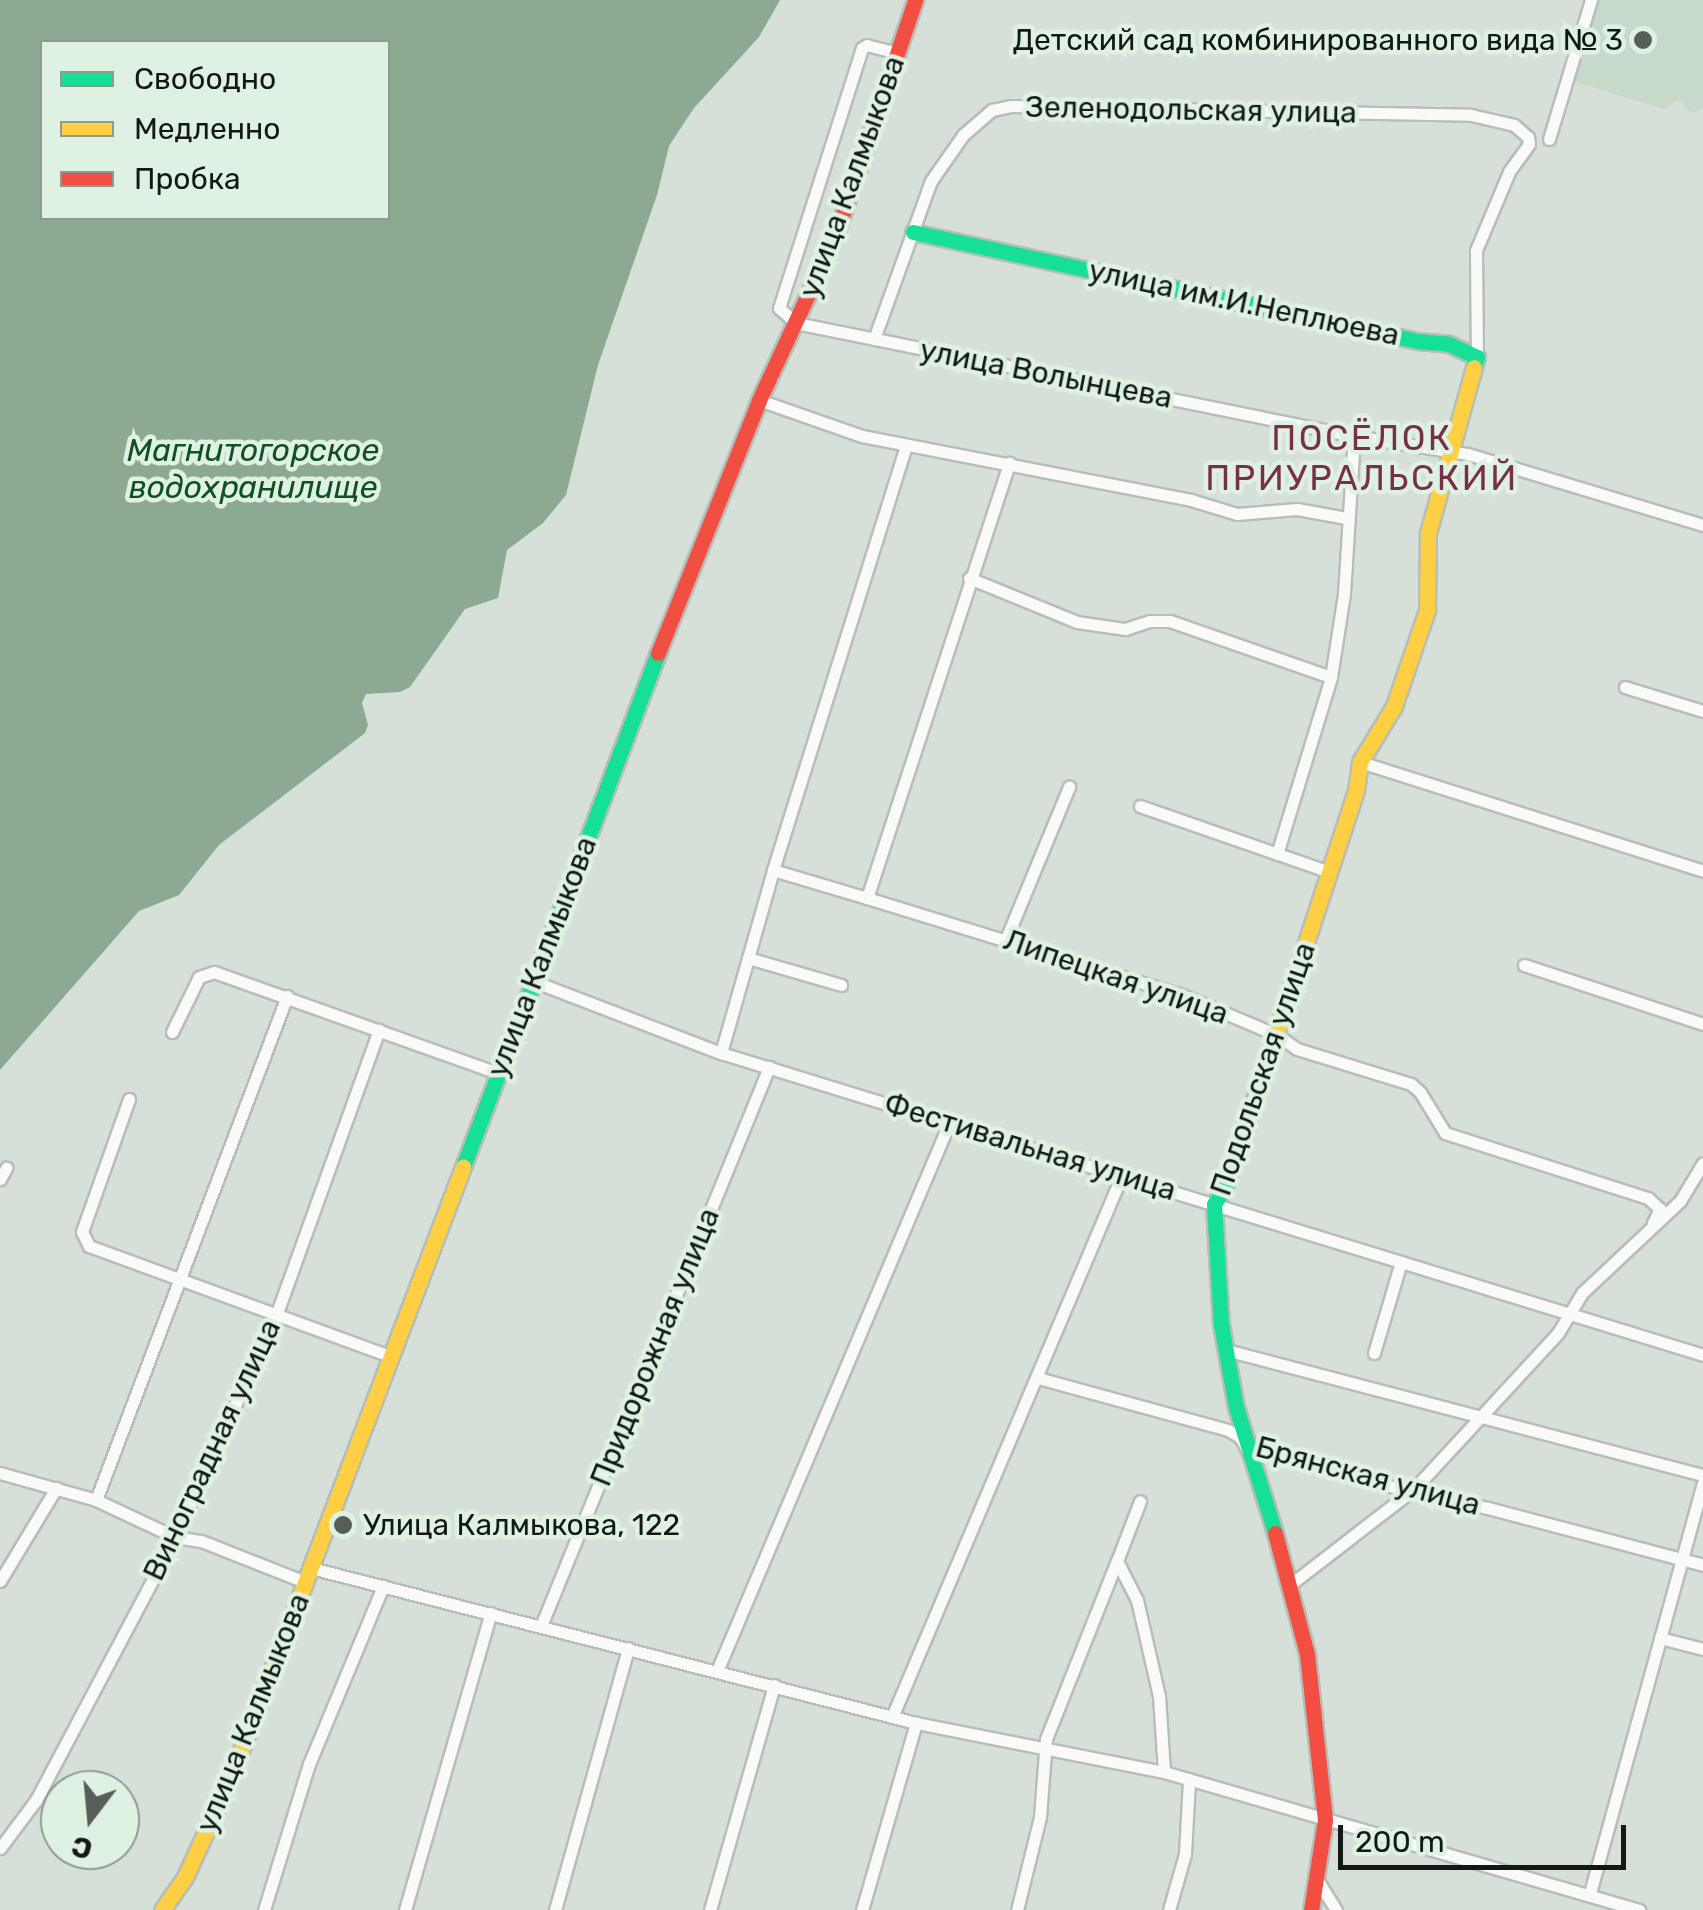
<!DOCTYPE html>
<meta charset="utf-8">
<style>
body{margin:0}
#map{position:relative;width:1703px;height:1910px;overflow:hidden;background:#d6e0d8;font-family:Rubik,sans-serif}
div>[style]{position:absolute}
[style*='--x']{left:calc(var(--x)*1px);top:calc(var(--y)*1px);width:calc(var(--w)*1px);rotate:calc(var(--a)*1deg)}
.built>*{inset:0;background:#c6d9cb}
.water>*{inset:0;background:#8ca993}
.roads{filter:drop-shadow(2px 0 #b6beb8) drop-shadow(-2px 0 #b6beb8) drop-shadow(0 2px #b6beb8) drop-shadow(0 -2px #b6beb8)}
.street>*{height:11px;margin:-5.5px;padding:0 5.5px;transform-origin:5.5px;border-radius:5.5px;background:#f9faf9}
.fast>*{height:15px;margin:-7.5px;padding:0 7.5px;transform-origin:7.5px;border-radius:7.5px;background:#16e098}
.slow>*{height:15px;margin:-7.5px;padding:0 7.5px;transform-origin:7.5px;border-radius:7.5px;background:#ffcf43}
.jam>*{height:15px;margin:-7.5px;padding:0 7.5px;transform-origin:7.5px;border-radius:7.5px;background:#f24e42}
.dots>*{width:28px;height:28px;translate:-50% -50%;box-sizing:border-box;border:5px solid #dff1e3;border-radius:50%}
span{translate:-50% -50%;white-space:nowrap;text-align:center;line-height:1.15;-webkit-text-stroke:9px #dff1e3;paint-order:stroke}
.poi-label{font-size:30px;color:#121813}
.right{translate:-100% -50%;text-align:right}
.left{translate:0 -50%;text-align:left}
.street-label{font-size:30px;color:#121813}
.water-label{font-size:32px;color:#114f2a;font-style:italic}
.quarter-label{font-size:35px;color:#763147;letter-spacing:2.5px}
.legend{position:absolute;left:40px;top:40px;width:350px;height:180px;box-sizing:border-box;background:#dff1e3;border:2px solid #8d9a90;margin:0;padding:12px 18px;list-style:none;font-size:30px;color:#121813}
.legend li{display:flex;align-items:center;gap:20px;height:50px}
.legend b{width:50px;border:2px solid #8d9a90}
.north{position:absolute;left:40px;top:1770px;width:100px;height:100px;box-sizing:border-box;background:#dff1e3;border:2px solid #8d9a90;border-radius:50%;rotate:196deg;font-size:28px;font-weight:700;line-height:40px;text-align:center;color:#121813}
.north::after{content:'';display:block;margin:auto;width:35px;height:45px;background:#575e58;clip-path:polygon(50% 0,100% 100%,50% 72%,0 100%)}
.scale{position:absolute;left:1338px;top:1825px;width:288px;height:45px;box-sizing:border-box;border:5px solid #121813;border-top:0;padding-left:12px;font-size:30px;line-height:35px;white-space:nowrap;color:#121813;-webkit-text-stroke:8px #dff1e3;paint-order:stroke}
</style>
<div id="map">
<div class="built">
<i style="clip-path:polygon(1595px 0,1703px 0,1703px 107px,1692px 114px,1679px 99px,1664px 109px,1570px 80px)"></i>
</div>
<div class="water">
<i style="clip-path:polygon(evenodd,0 0,780px 0,759px 37px,694px 108px,669px 146px,657px 195px,598px 365px,566px 495px,543px 523px,507px 550px,498px 598px,465px 609px,410px 687px,400px 692px,366px 694px,362px 703px,368px 725px,365px 733px,219px 845px,179px 895px,139px 911px,0 1070px,0 0,42px 42px,388px 42px,388px 218px,42px 218px,42px 42px)"></i>
</div>
<div class="roads">
<div class="street">
<i style="--x:898;--y:53;--w:32;--a:-166"></i>
<i style="--x:867;--y:45;--w:6;--a:149"></i>
<i style="--x:862;--y:48;--w:273;--a:107.7"></i>
<i style="--x:779;--y:308;--w:23;--a:41"></i>
<i style="--x:796;--y:323;--w:569;--a:11.45"></i>
<i style="--x:1354;--y:436;--w:115;--a:9"></i>
<i style="--x:1468;--y:454;--w:245;--a:16.8"></i>
<i style="--x:1549;--y:139;--w:145;--a:-73.2"></i>
<i style="--x:874;--y:339;--w:168;--a:-70.2"></i>
<i style="--x:931;--y:181;--w:56;--a:-55.2"></i>
<i style="--x:963;--y:135;--w:38;--a:-41"></i>
<i style="--x:992;--y:110;--w:19;--a:-12"></i>
<i style="--x:1011;--y:106;--w:460;--a:1.1"></i>
<i style="--x:1471;--y:115;--w:44;--a:13.1"></i>
<i style="--x:1514;--y:125;--w:18;--a:41"></i>
<i style="--x:1528;--y:137;--w:7;--a:82"></i>
<i style="--x:1529;--y:144;--w:34;--a:126"></i>
<i style="--x:1509;--y:172;--w:85;--a:112.9"></i>
<i style="--x:1476;--y:250;--w:107;--a:89.5"></i>
<i style="--x:759;--y:400;--w:109;--a:19.3"></i>
<i style="--x:862;--y:436;--w:335;--a:11"></i>
<i style="--x:1191;--y:500;--w:48;--a:16.9"></i>
<i style="--x:1237;--y:514;--w:60;--a:-4.8"></i>
<i style="--x:1297;--y:509;--w:50;--a:10.4"></i>
<i style="--x:969;--y:578;--w:117;--a:22.2"></i>
<i style="--x:1077;--y:622;--w:49;--a:8.3"></i>
<i style="--x:1125;--y:629;--w:26;--a:-18"></i>
<i style="--x:1150;--y:621;--w:20;--a:0"></i>
<i style="--x:1170;--y:621;--w:170;--a:19.2"></i>
<i style="--x:1625;--y:687;--w:82;--a:17.1"></i>
<i style="--x:1360;--y:762;--w:360;--a:17.6"></i>
<i style="--x:1140;--y:806;--w:201;--a:19.2"></i>
<i style="--x:1277;--y:854;--w:185;--a:-73"></i>
<i style="--x:1331;--y:677;--w:84;--a:-81.1"></i>
<i style="--x:1344;--y:594;--w:158;--a:-86.4"></i>
<i style="--x:773;--y:870;--w:98;--a:16.6"></i>
<i style="--x:867;--y:898;--w:458;--a:-71.9"></i>
<i style="--x:867;--y:898;--w:327;--a:17.1"></i>
<i style="--x:1180;--y:994;--w:105;--a:22.9"></i>
<i style="--x:1277;--y:1035;--w:24;--a:35"></i>
<i style="--x:1297;--y:1049;--w:119;--a:17.1"></i>
<i style="--x:1411;--y:1084;--w:12;--a:42"></i>
<i style="--x:1420;--y:1092;--w:48;--a:58.6"></i>
<i style="--x:1445;--y:1133;--w:213;--a:17.8"></i>
<i style="--x:1648;--y:1198;--w:16;--a:43"></i>
<i style="--x:1660;--y:1209;--w:16;--a:117"></i>
<i style="--x:1006;--y:939;--w:165;--a:-67.5"></i>
<i style="--x:748;--y:958;--w:97;--a:16.2"></i>
<i style="--x:1524;--y:965;--w:188;--a:18.2"></i>
<i style="--x:533;--y:981;--w:201;--a:21"></i>
<i style="--x:721;--y:1053;--w:1027;--a:17.09"></i>
<i style="--x:172;--y:1032;--w:61;--a:-63.9"></i>
<i style="--x:199;--y:977;--w:16;--a:-18"></i>
<i style="--x:214;--y:972;--w:300;--a:19.6"></i>
<i style="--x:721;--y:1053;--w:190;--a:-74.1"></i>
<i style="--x:773;--y:870;--w:444;--a:-72.6"></i>
<i style="--x:129;--y:1099;--w:141;--a:109.5"></i>
<i style="--x:82;--y:1232;--w:16;--a:63"></i>
<i style="--x:89;--y:1246;--w:320;--a:20.1"></i>
<i style="--x:0;--y:1179;--w:13;--a:-61"></i>
<i style="--x:1226;--y:1350;--w:493;--a:14.7"></i>
<i style="--x:1374;--y:1353;--w:95;--a:-73.5"></i>
<i style="--x:1038;--y:1378;--w:197;--a:15.3"></i>
<i style="--x:1228;--y:1430;--w:14;--a:30"></i>
<i style="--x:1240;--y:1437;--w:13;--a:61"></i>
<i style="--x:1246;--y:1448;--w:56;--a:10.3"></i>
<i style="--x:1301;--y:1458;--w:70;--a:19.2"></i>
<i style="--x:1367;--y:1481;--w:124;--a:12.6"></i>
<i style="--x:1488;--y:1508;--w:222;--a:14.8"></i>
<i style="--x:0;--y:1473;--w:100;--a:15.7"></i>
<i style="--x:96;--y:1500;--w:87;--a:25.1"></i>
<i style="--x:175;--y:1537;--w:26;--a:9"></i>
<i style="--x:201;--y:1541;--w:112;--a:21.5"></i>
<i style="--x:96;--y:1500;--w:539;--a:-69.24"></i>
<i style="--x:1117;--y:1561;--w:64;--a:-69"></i>
<i style="--x:311;--y:1568;--w:625;--a:14.37"></i>
<i style="--x:916;--y:1723;--w:253;--a:11.2"></i>
<i style="--x:1164;--y:1772;--w:495;--a:16.2"></i>
<i style="--x:0;--y:1581;--w:109;--a:-58.9"></i>
<i style="--x:1291;--y:1584;--w:155;--a:-37.7"></i>
<i style="--x:1414;--y:1489;--w:212;--a:-47.3"></i>
<i style="--x:1558;--y:1333;--w:47;--a:-59"></i>
<i style="--x:1582;--y:1293;--w:134;--a:-43.2"></i>
<i style="--x:1680;--y:1201;--w:44;--a:-58.8"></i>
<i style="--x:541;--y:1626;--w:604;--a:-67.81"></i>
<i style="--x:1660;--y:1638;--w:44;--a:14.3"></i>
<i style="--x:717;--y:1671;--w:597;--a:-67.04"></i>
<i style="--x:892;--y:1717;--w:589;--a:-67.01"></i>
<i style="--x:0;--y:1848;--w:60;--a:-53.1"></i>
<i style="--x:36;--y:1800;--w:297;--a:-62.1"></i>
<i style="--x:175;--y:1537;--w:246;--a:-65.5"></i>
<i style="--x:277;--y:1313;--w:301;--a:-70.2"></i>
<i style="--x:1318;--y:1881;--w:34;--a:58"></i>
<i style="--x:1590;--y:1893;--w:425;--a:-74.6"></i>
<i style="--x:264;--y:1910;--w:153;--a:-72.9"></i>
<i style="--x:309;--y:1764;--w:193;--a:-67.4"></i>
<i style="--x:405;--y:1910;--w:309;--a:-73.9"></i>
<i style="--x:555;--y:1910;--w:272;--a:-74.4"></i>
<i style="--x:710;--y:1910;--w:234;--a:-74.1"></i>
<i style="--x:862;--y:1910;--w:195;--a:-73.9"></i>
<i style="--x:1017;--y:1910;--w:96;--a:-76.1"></i>
<i style="--x:1040;--y:1817;--w:78;--a:-85.6"></i>
<i style="--x:1046;--y:1739;--w:192;--a:-68.3"></i>
<i style="--x:1117;--y:1561;--w:44;--a:62.9"></i>
<i style="--x:1137;--y:1600;--w:98;--a:77.1"></i>
<i style="--x:1159;--y:1696;--w:76;--a:86.2"></i>
<i style="--x:1169;--y:1910;--w:58;--a:-74.1"></i>
<i style="--x:1185;--y:1854;--w:75;--a:-86.9"></i>
</div>
<div class="fast">
<i style="--x:913;--y:232;--w:516;--a:12.2"></i>
<i style="--x:1417;--y:341;--w:32;--a:5"></i>
<i style="--x:1449;--y:344;--w:31;--a:25"></i>
<i style="--x:1477;--y:357;--w:10;--a:107"></i>
<i style="--x:1247;--y:1122;--w:68;--a:109"></i>
<i style="--x:1225;--y:1186;--w:21;--a:121"></i>
<i style="--x:1214;--y:1204;--w:120;--a:86.7"></i>
<i style="--x:1221;--y:1324;--w:84;--a:79.8"></i>
<i style="--x:1236;--y:1407;--w:132;--a:72.8"></i>
<i style="--x:463;--y:1167;--w:550;--a:-69.22"></i>
</div>
<div class="slow">
<i style="--x:1247;--y:1122;--w:348;--a:-71.8"></i>
<i style="--x:1356;--y:791;--w:29;--a:-82"></i>
<i style="--x:1360;--y:762;--w:66;--a:-58.7"></i>
<i style="--x:1394;--y:706;--w:102;--a:-71"></i>
<i style="--x:1427;--y:610;--w:77;--a:-89.3"></i>
<i style="--x:1428;--y:533;--w:172;--a:-74.5"></i>
<i style="--x:162;--y:1910;--w:40;--a:-55.1"></i>
<i style="--x:185;--y:1877;--w:110;--a:-65.3"></i>
<i style="--x:231;--y:1777;--w:653;--a:-69.18"></i>
</div>
<div class="jam">
<i style="--x:658;--y:653;--w:272;--a:-68.2"></i>
<i style="--x:759;--y:400;--w:183;--a:-65.1"></i>
<i style="--x:836;--y:234;--w:247;--a:-71.3"></i>
<i style="--x:1275;--y:1533;--w:125;--a:75.2"></i>
<i style="--x:1307;--y:1654;--w:167;--a:83.8"></i>
<i style="--x:1325;--y:1820;--w:91;--a:98.8"></i>
</div>
</div>
<div class="dots">
<i style="left:1643px;top:40px;background:#575e58"></i>
<i style="left:343px;top:1525px;background:#575e58"></i>
</div>
<div class="poi-label">
<span class="right" style="left:1623px;top:40px">Детский сад комбинированного вида № 3</span>
<span class="left" style="left:363px;top:1525px">Улица Калмыкова, 122</span>
</div>
<div class="street-label">
<span style="left:1191px;top:110px;rotate:1deg">Зеленодольская улица</span>
<span style="left:852px;top:177px;rotate:-70deg">улица Калмыкова</span>
<span style="left:1244px;top:303px;rotate:12deg">улица им.И.Неплюева</span>
<span style="left:1046px;top:374px;rotate:11deg">улица Волынцева</span>
<span style="left:542px;top:957px;rotate:-69deg">улица Калмыкова</span>
<span style="left:1116px;top:977px;rotate:19deg">Липецкая улица</span>
<span style="left:1263px;top:1069px;rotate:-71deg">Подольская улица</span>
<span style="left:1030px;top:1147px;rotate:17deg">Фестивальная улица</span>
<span style="left:655px;top:1347px;rotate:-68deg">Придорожная улица</span>
<span style="left:212px;top:1450px;rotate:-65deg">Виноградная улица</span>
<span style="left:1368px;top:1476px;rotate:15deg">Брянская улица</span>
<span style="left:253px;top:1713px;rotate:-68deg">улица Калмыкова</span>
</div>
<div class="water-label">
<span style="left:253px;top:469px">Магнитогорское<br>водохранилище</span>
</div>
<div class="quarter-label">
<span style="left:1362px;top:458px">ПОСЁЛОК<br>ПРИУРАЛЬСКИЙ</span>
</div>
<ul class="legend">
<li><b style="height:12px;background:#16e098"></b>Свободно</li>
<li><b style="height:12px;background:#ffcf43"></b>Медленно</li>
<li><b style="height:12px;background:#f24e42"></b>Пробка</li>
</ul>
<div class="north">С</div>
<div class="scale">200 m</div>
</div>
